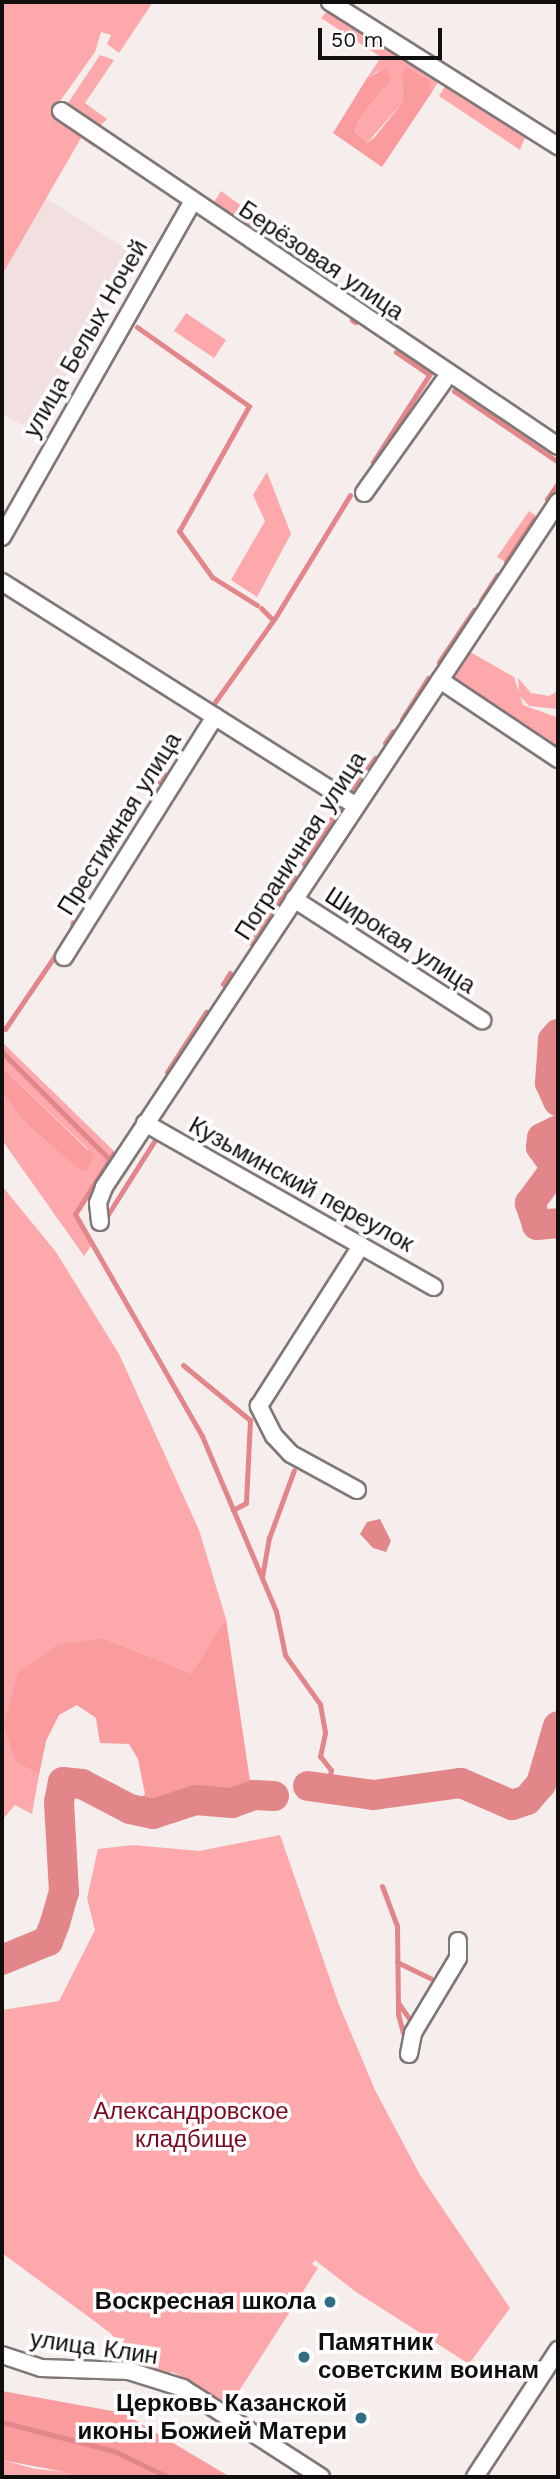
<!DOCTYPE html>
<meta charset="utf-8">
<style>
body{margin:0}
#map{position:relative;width:560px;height:2479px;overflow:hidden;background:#f6eded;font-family:"Work Sans",sans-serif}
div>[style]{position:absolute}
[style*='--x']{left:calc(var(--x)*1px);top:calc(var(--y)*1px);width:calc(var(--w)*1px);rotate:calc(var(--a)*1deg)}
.built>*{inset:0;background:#f2e0e0}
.green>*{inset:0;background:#fda8aa}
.forest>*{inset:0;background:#fa9b9e}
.water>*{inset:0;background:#e38689}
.stream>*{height:5px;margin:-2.5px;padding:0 2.5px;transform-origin:2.5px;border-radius:2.5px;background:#e38689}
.river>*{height:30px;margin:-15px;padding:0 15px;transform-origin:15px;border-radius:15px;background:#e38689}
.roads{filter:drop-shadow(2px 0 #807877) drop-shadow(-2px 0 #807877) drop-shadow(0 2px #807877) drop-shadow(0 -2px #807877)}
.street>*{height:16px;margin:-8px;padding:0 8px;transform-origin:8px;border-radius:8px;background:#fff}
.dots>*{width:19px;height:19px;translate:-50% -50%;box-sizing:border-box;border:4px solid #fff;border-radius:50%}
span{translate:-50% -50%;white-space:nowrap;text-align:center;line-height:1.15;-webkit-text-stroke:7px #fff;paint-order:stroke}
.street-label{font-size:24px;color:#110e0e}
.park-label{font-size:24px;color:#7c0922}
.poi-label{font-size:24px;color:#110e0e;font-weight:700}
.right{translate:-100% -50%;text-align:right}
.left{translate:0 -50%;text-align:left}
.frame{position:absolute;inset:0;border:4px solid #110e0e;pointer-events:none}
.scale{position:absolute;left:318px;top:28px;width:124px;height:32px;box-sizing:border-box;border:4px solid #110e0e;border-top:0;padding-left:9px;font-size:21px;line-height:24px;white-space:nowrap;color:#110e0e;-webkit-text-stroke:5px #fff;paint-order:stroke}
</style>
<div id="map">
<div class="built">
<i style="clip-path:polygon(44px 197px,133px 253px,35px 432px,2px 414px,2px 275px)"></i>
</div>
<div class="green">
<i style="clip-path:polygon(2px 2px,153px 2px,119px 53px,107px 44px,111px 35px,101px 32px,95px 52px,53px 111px,96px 143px,94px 147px,81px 138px,2px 275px)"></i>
<i style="clip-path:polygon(330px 8px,442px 76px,432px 92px,427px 80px,402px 75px,403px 102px,367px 143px,355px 132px,358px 121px,384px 88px,378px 71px,367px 78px,381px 57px,321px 18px)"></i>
<i style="clip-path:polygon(100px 55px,114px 60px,85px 103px,107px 119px,100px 126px,68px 103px)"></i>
<i style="clip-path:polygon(447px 83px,527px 133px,520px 150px,439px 96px)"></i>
<i style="clip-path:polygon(221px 191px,255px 216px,248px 228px,213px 204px)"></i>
<i style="clip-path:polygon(186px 313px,226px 340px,214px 358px,174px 331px)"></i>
<i style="clip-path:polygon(267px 472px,291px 534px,257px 597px,231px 580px,265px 521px,253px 495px)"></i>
<i style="clip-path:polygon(529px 511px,539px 518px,511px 563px,506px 562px,497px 557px)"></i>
<i style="clip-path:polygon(472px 653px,514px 677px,523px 705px,556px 717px,558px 754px,457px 683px,453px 671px,464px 654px)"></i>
<i style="clip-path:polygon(518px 678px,531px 693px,549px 696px,558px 691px,558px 709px,529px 706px,519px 695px)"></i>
<i style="clip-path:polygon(2px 1042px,117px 1154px,81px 1211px,73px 1214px,89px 1235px,91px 1246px,84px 1256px,2px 1140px,2px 1093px,27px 1125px,78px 1169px,88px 1149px,2px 1067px)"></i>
<i style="clip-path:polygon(2px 1186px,56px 1252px,119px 1354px,199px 1530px,226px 1619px,191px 1673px,103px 1638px,16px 1762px,39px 1775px,32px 1814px,15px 1805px,2px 1820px)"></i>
<i style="clip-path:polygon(280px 1835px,338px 2002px,375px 2090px,420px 2175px,510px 2308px,469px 2364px,356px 2292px,315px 2260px,312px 2264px,318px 2268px,232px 2402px,217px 2399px,173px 2372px,162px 2374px,144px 2366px,109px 2332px,2px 2253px,2px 2010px,59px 2001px,95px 1930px,87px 1898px,98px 1849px,133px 1845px,199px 1851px)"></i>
<i style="clip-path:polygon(2px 2460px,36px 2469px,87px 2474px,91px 2477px,2px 2477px)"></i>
</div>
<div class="forest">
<i style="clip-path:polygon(406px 67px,428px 80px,432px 92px,382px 167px,333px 133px,367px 78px,386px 68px,391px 79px,358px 121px,355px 132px,367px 143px,374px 138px,403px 102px,402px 75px)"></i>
<i style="clip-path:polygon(2px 1067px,94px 1156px,86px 1171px,78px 1169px,27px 1125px,2px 1093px)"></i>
<i style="clip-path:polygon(226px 1619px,251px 1788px,235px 1796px,194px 1795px,150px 1809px,134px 1805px,145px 1794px,138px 1759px,129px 1744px,100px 1743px,96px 1718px,77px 1705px,59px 1715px,46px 1741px,39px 1775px,16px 1762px,4px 1726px,18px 1673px,57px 1645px,103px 1638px,191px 1673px)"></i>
<i style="clip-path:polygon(2px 2391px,123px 2413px,230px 2477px,91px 2477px,2px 2460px)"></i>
</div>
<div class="water">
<i style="clip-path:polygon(380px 1519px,391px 1541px,386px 1552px,373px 1548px,360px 1534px,367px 1522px)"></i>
</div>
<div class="stream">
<i style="--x:352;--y:320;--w:4;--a:34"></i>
<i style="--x:137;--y:327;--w:137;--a:35.2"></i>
<i style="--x:249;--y:406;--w:143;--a:119.2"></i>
<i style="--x:179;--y:531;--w:57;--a:54.3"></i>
<i style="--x:212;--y:577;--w:53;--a:31.9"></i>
<i style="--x:396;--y:352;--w:40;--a:34"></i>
<i style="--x:454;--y:391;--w:126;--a:34.3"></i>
<i style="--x:373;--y:462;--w:107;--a:-57.2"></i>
<i style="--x:547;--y:499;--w:19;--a:-55"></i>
<i style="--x:506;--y:562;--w:51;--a:-56.9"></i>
<i style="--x:481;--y:600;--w:30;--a:-57"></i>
<i style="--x:261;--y:608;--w:17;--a:45"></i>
<i style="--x:439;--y:662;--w:63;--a:-56.1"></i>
<i style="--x:215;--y:702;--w:103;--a:-54.5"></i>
<i style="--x:275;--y:618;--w:144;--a:-58.6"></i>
<i style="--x:402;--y:719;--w:49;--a:-57.6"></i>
<i style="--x:385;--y:743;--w:14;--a:-56"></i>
<i style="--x:160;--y:782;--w:9;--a:-54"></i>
<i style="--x:351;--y:792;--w:42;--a:-54.8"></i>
<i style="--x:107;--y:854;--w:37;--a:-54"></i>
<i style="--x:304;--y:864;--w:67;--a:-58.4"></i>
<i style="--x:251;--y:943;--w:79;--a:-56.3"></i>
<i style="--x:223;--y:984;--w:13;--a:-58"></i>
<i style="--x:5;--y:1029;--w:117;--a:-55.8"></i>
<i style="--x:71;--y:932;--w:10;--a:-79"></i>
<i style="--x:2;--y:1052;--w:150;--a:45"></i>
<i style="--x:167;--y:1072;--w:72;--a:-57"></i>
<i style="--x:113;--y:1154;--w:71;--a:122.3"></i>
<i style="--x:75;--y:1214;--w:256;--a:60.2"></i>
<i style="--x:202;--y:1436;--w:190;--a:67.1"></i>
<i style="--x:276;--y:1611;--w:45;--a:78.4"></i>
<i style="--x:285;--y:1655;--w:60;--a:54.5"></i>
<i style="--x:320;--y:1704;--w:29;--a:80"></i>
<i style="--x:325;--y:1733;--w:24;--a:102"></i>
<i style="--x:320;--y:1756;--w:18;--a:52"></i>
<i style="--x:331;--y:1770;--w:17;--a:103"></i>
<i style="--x:105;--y:1219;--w:93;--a:-57.7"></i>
<i style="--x:183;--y:1365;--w:87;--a:39.4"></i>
<i style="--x:250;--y:1420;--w:83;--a:92.8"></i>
<i style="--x:246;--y:1503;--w:15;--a:152"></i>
<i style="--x:262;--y:1577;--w:40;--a:-80"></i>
<i style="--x:269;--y:1538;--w:72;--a:-69.8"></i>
<i style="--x:382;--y:1886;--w:43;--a:69.4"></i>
<i style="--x:397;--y:1926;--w:88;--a:89.3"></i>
<i style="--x:398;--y:2014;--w:20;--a:75"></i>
<i style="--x:397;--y:1962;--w:37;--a:26"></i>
<i style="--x:399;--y:2004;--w:21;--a:55"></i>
<i style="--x:2;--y:2422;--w:116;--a:14.5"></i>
<i style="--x:114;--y:2451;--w:60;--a:25.7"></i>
</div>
<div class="river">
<i style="--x:558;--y:1034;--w:8;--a:130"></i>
<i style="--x:553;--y:1040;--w:43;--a:94"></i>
<i style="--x:550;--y:1083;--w:20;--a:66"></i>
<i style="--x:558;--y:1130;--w:18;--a:153"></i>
<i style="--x:542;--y:1138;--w:9;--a:96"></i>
<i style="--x:541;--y:1147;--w:26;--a:54"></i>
<i style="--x:556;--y:1168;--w:44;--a:126.6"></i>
<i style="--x:530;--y:1203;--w:23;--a:72"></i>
<i style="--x:537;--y:1225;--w:21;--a:-5"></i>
<i style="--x:308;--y:1786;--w:67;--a:7.8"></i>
<i style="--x:374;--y:1795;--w:88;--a:-7.9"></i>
<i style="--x:461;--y:1783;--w:56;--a:23.3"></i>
<i style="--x:512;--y:1805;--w:16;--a:-18"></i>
<i style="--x:527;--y:1800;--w:21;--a:-49"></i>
<i style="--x:541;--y:1784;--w:60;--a:-73.7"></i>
<i style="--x:2;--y:1960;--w:50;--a:-22.4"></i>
<i style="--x:48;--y:1941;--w:19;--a:-69"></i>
<i style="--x:55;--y:1923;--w:32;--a:-74"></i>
<i style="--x:64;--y:1892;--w:90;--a:-93.2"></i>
<i style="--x:59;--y:1802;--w:20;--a:-79"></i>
<i style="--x:63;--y:1782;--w:19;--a:6"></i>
<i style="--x:82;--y:1784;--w:54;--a:27.5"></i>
<i style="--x:130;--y:1809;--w:24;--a:12"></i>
<i style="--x:153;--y:1814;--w:45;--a:-18"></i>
<i style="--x:196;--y:1800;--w:36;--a:5"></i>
<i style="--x:232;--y:1803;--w:23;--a:-20"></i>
<i style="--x:254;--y:1795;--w:20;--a:3"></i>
</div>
<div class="roads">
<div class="street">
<i style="--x:330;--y:2;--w:270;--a:32.3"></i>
<i style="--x:61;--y:111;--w:599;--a:33.98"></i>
<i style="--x:364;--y:493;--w:146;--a:-54.5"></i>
<i style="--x:2;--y:537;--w:385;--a:-60.4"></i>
<i style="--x:2;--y:582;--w:418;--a:32.3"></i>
<i style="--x:440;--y:680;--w:142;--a:33.8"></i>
<i style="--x:294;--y:899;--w:224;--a:32.8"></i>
<i style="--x:64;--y:957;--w:284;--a:-57.9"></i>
<i style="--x:145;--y:1123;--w:332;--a:29.6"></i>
<i style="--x:100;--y:1222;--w:19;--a:-96"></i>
<i style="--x:98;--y:1203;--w:17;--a:-69"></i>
<i style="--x:104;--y:1187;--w:822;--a:-56.46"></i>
<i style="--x:357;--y:1490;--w:75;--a:-151.4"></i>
<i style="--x:291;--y:1454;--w:25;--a:-133"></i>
<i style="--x:274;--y:1436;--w:34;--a:-117"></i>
<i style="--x:259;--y:1406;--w:190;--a:-57.5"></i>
<i style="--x:409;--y:2054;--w:21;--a:-79"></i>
<i style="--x:413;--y:2033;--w:87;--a:-59"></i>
<i style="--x:458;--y:1958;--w:17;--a:-90"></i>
<i style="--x:2;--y:2355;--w:41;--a:18.4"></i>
<i style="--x:41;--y:2368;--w:88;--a:2"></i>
<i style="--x:129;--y:2371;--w:57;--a:17.5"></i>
<i style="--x:183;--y:2388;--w:164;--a:32.8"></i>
<i style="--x:475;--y:2477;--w:152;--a:-56.8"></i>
</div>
</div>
<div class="dots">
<i style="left:330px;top:2302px;background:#326d85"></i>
<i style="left:304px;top:2357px;background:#326d85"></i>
<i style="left:361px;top:2418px;background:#326d85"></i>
</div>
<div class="street-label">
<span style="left:321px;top:261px;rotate:34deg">Берёзовая улица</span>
<span style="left:86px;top:339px;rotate:-60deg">улица Белых Ночей</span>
<span style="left:120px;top:824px;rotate:-58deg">Престижная улица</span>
<span style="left:301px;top:846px;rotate:-57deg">Пограничная улица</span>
<span style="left:400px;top:941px;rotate:33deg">Широкая улица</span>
<span style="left:301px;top:1185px;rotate:29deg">Кузьминский переулок</span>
<span style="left:94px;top:2348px;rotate:8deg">улица Клин</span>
</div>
<div class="park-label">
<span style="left:191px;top:2126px">Александровское<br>кладбище</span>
</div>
<div class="poi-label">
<span class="right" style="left:316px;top:2302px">Воскресная школа</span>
<span class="left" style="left:318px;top:2357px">Памятник<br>советским воинам</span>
<span class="right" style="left:347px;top:2418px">Церковь Казанской<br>иконы Божией Матери</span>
</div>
<div class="frame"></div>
<div class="scale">50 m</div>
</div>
